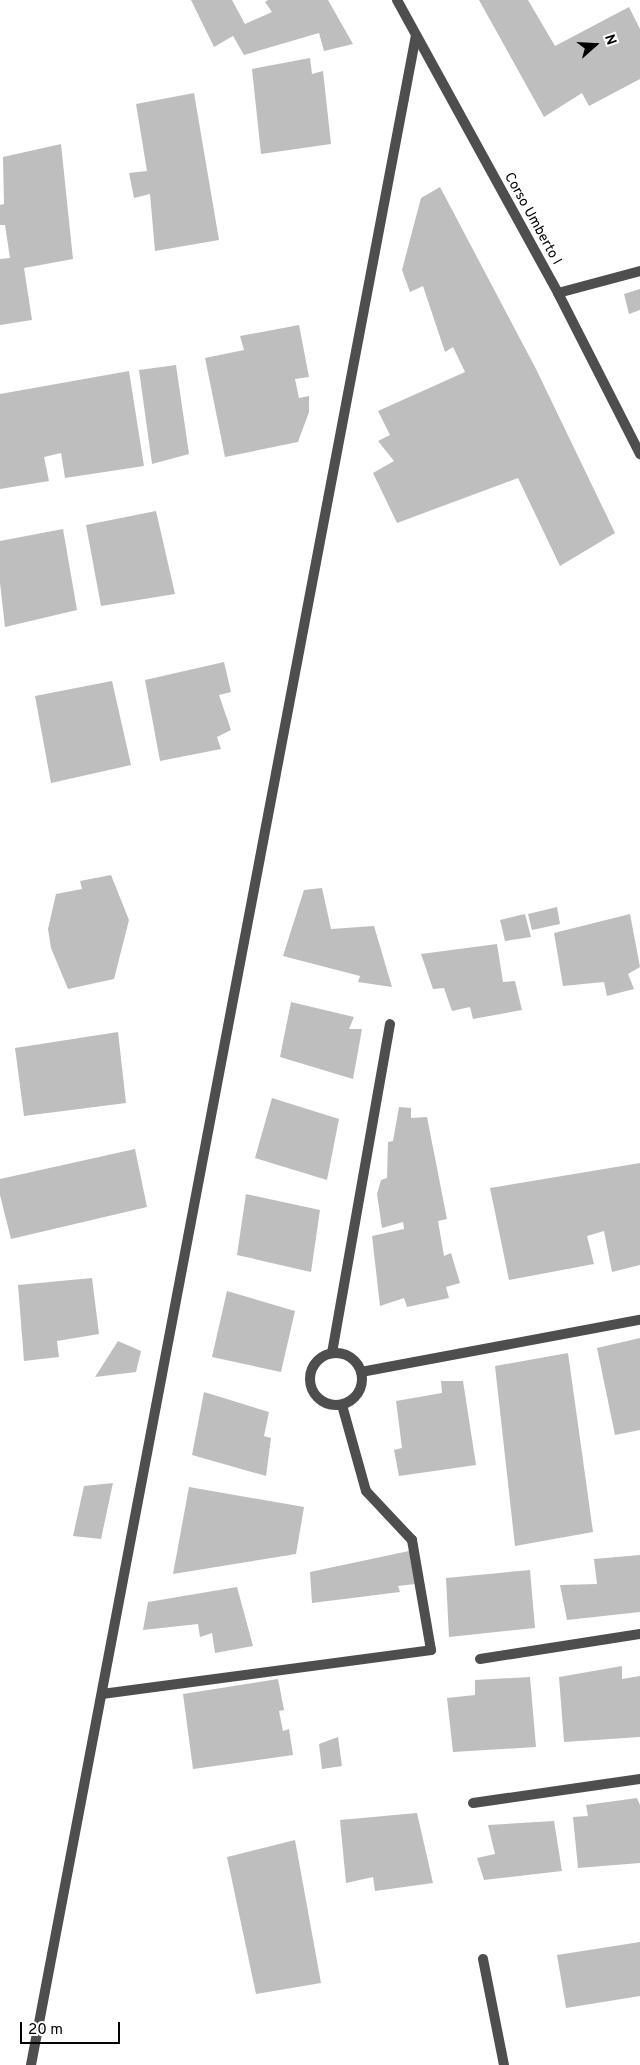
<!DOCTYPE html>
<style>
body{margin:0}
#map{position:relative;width:640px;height:2065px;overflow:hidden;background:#fff;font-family:Overpass,sans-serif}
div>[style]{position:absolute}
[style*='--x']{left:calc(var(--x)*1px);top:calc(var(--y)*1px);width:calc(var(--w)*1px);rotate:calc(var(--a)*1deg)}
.building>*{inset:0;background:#bebebe}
.minor>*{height:10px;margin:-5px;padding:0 5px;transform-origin:5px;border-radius:5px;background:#4e4e4e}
.minor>.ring{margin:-5px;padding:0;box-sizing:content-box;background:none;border:10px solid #4e4e4e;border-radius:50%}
.tertiary>*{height:10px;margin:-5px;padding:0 5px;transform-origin:5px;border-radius:5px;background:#4e4e4e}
span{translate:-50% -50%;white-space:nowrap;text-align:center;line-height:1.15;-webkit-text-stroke:4px #fff;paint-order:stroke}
.street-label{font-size:14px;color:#000}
.north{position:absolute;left:570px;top:20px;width:50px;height:50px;-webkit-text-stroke:4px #fff;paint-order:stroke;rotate:71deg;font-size:14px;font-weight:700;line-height:20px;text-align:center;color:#000}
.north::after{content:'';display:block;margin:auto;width:18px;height:22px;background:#000;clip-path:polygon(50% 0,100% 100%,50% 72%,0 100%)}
.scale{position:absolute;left:20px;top:2022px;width:100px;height:22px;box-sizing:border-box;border:2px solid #000;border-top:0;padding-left:6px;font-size:15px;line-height:18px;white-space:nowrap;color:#000;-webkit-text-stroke:4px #fff;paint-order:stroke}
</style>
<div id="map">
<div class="building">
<i style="clip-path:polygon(191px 0,232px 0,245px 24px,272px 12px,265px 2px,268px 0,328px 0,353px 44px,324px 51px,319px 33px,244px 55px,233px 36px,214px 47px)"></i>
<i style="clip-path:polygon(479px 0,528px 0,555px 46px,629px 7px,640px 29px,640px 79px,589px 106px,582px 93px,544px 117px)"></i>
<i style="clip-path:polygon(310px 58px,312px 74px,323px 71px,331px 144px,261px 154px,252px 69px)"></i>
<i style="clip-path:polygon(194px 93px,219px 240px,155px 251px,150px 194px,134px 198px,129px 173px,147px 171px,136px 104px)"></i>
<i style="clip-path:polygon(61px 144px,73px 259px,24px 268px,32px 320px,0 325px,0 259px,10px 258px,5px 225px,0 225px,0 205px,4px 204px,3px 157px)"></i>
<i style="clip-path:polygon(440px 187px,536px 369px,615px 533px,560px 566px,518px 478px,397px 523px,373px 473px,394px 461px,378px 441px,390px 435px,378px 411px,465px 372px,453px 347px,445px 352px,423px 286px,410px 292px,402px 270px,421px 198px)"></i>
<i style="clip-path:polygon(640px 289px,640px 310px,629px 314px,624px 294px)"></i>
<i style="clip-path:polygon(299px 325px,309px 377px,295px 379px,299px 398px,309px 396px,309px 412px,298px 442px,225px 457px,205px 358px,244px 350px,240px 336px)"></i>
<i style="clip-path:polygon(176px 365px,189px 454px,152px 464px,139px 370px)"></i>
<i style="clip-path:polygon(129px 371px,144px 466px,65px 478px,61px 453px,44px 457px,49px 481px,0 489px,0 394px)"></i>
<i style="clip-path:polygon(156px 511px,175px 594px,101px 606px,86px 525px)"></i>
<i style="clip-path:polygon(63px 529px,77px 610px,5px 627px,0 583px,0 541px)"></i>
<i style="clip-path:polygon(224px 662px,231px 692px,219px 695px,231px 730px,217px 737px,221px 749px,160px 761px,145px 680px)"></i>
<i style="clip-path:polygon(112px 681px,131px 765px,51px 783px,35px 696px)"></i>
<i style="clip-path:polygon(111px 875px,129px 920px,114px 979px,68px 989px,51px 948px,48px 929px,56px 894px,82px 889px,80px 881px)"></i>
<i style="clip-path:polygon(322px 888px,331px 929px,374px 926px,392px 987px,358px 982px,360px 976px,283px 956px,304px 890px)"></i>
<i style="clip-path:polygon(557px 907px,560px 924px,532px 930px,528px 914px)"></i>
<i style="clip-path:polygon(525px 914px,531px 937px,505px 941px,500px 920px)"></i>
<i style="clip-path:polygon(630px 914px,640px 967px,628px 974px,634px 989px,607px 996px,604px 982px,563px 986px,554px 933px)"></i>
<i style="clip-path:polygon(497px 944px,503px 982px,515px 981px,522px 1010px,473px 1019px,470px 1007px,452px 1011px,444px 988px,433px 989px,421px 954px)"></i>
<i style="clip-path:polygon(291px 1002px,354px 1017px,349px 1029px,362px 1029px,353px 1079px,280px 1057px)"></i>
<i style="clip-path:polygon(118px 1032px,126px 1103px,24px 1116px,15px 1048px)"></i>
<i style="clip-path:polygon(272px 1098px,339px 1119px,327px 1180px,255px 1158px)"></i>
<i style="clip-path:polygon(399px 1107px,411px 1108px,411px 1118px,427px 1117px,447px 1219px,438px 1221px,444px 1256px,451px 1253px,460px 1283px,446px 1287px,449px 1298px,407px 1307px,404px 1298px,380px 1306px,372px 1236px,404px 1229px,403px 1222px,382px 1228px,377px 1194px,381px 1180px,387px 1178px,388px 1142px,393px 1141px)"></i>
<i style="clip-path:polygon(135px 1149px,147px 1207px,11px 1239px,0 1195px,0 1179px)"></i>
<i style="clip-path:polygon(640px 1163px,640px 1265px,612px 1272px,604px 1231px,587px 1236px,594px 1264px,509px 1280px,490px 1188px)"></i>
<i style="clip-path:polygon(246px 1194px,320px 1210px,311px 1272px,237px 1255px)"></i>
<i style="clip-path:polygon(92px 1278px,99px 1334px,57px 1341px,59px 1357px,24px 1361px,18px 1285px)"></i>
<i style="clip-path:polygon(227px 1291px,295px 1311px,281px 1372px,212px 1357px)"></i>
<i style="clip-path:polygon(640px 1338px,640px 1430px,615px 1435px,597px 1348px)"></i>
<i style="clip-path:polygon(118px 1341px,141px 1351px,136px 1372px,95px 1377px)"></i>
<i style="clip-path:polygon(568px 1353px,593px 1532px,515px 1546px,495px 1366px)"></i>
<i style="clip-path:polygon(441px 1381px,463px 1381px,476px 1465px,399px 1476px,394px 1450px,402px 1448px,396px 1401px,442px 1393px)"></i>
<i style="clip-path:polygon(204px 1392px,269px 1412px,264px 1436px,271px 1438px,266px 1476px,192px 1455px)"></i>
<i style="clip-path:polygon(113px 1483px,101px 1539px,73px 1536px,84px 1486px)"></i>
<i style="clip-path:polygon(189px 1487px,304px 1507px,296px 1554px,173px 1574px)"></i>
<i style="clip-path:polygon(409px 1551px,415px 1584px,398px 1586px,400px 1592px,312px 1603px,310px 1572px)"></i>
<i style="clip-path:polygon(640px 1555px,640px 1612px,567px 1620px,560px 1585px,597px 1584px,594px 1559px)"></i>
<i style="clip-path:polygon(530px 1570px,535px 1628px,449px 1637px,446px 1578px)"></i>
<i style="clip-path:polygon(237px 1587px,253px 1646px,215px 1653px,212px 1633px,200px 1637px,198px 1624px,143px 1630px,148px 1602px)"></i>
<i style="clip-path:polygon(622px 1666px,622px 1679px,640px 1676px,640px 1737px,564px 1742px,559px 1677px)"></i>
<i style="clip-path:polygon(530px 1677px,536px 1747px,453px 1752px,447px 1698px,475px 1695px,475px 1680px)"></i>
<i style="clip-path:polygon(278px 1679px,284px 1710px,279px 1711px,283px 1731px,289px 1729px,293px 1755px,193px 1769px,183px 1694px)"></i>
<i style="clip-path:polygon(338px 1737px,342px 1766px,322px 1769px,319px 1744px)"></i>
<i style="clip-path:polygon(637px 1798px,640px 1805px,640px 1863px,578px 1868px,573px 1817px,588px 1816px,586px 1805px)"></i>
<i style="clip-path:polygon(417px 1813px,433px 1883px,375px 1891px,373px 1877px,346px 1883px,340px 1820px)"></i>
<i style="clip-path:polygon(554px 1821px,562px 1871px,484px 1880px,477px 1858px,495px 1854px,488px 1825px)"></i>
<i style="clip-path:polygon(295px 1840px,321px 1983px,256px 1994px,227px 1857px)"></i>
<i style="clip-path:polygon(640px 1942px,640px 1996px,566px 2008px,557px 1955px)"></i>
</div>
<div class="minor">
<i style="--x:558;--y:293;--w:85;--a:-15"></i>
<i style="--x:332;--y:1353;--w:334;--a:-80"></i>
<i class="ring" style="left:310px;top:1353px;width:42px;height:42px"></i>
<i style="--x:361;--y:1372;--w:284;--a:-10.6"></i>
<i style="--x:480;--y:1659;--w:162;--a:-8.9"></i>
<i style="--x:102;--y:1694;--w:332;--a:-7.6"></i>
<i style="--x:431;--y:1650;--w:112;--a:-99.8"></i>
<i style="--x:412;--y:1540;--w:67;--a:-133.2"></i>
<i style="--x:366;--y:1491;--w:89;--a:-105.6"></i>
<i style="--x:473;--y:1803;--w:169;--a:-8.2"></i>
<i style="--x:483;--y:1959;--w:108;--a:78.8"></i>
<i style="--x:31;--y:2065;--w:2065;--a:-79.26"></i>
</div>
<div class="tertiary">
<i style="--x:397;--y:0;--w:334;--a:61.2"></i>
<i style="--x:558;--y:293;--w:181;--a:63"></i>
</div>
<div class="street-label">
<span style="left:532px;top:219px;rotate:61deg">Corso Umberto I</span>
</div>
<div class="north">N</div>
<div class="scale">20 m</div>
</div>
